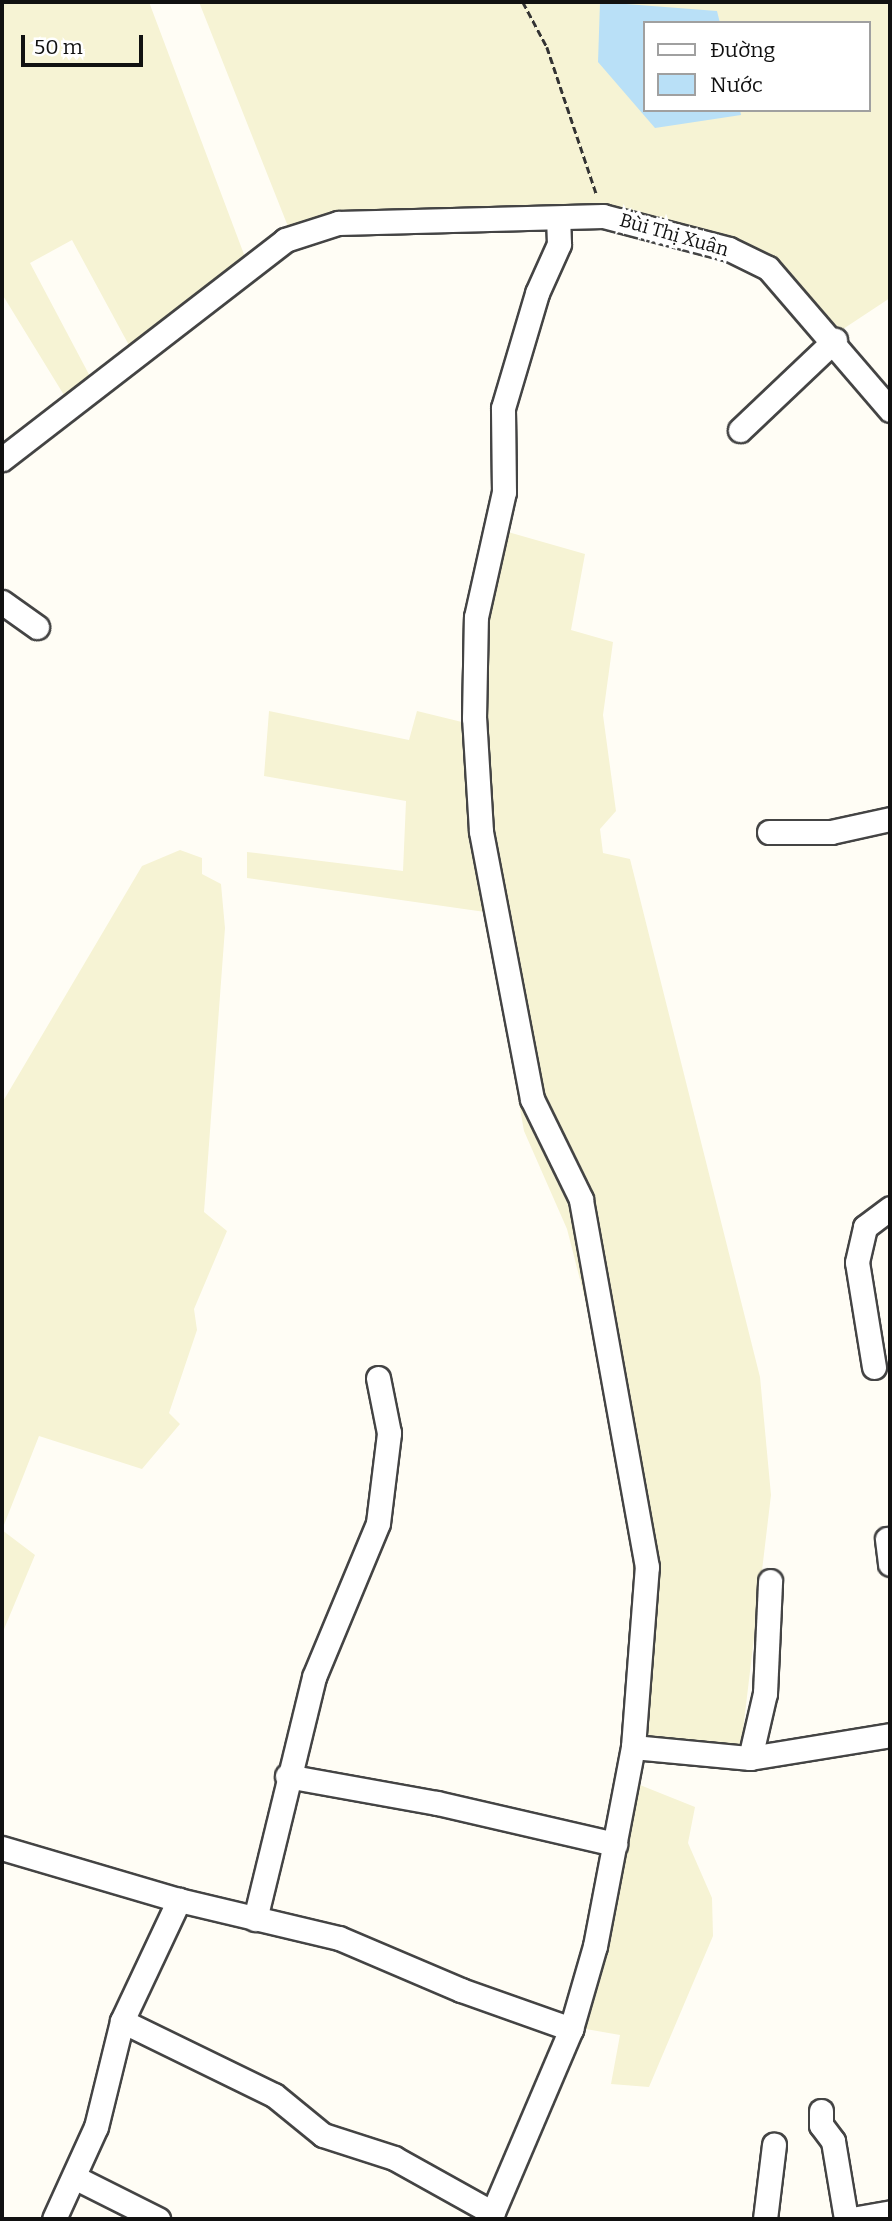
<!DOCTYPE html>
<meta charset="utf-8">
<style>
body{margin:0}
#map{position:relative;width:892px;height:2221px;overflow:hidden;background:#fffdf5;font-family:Bitter,serif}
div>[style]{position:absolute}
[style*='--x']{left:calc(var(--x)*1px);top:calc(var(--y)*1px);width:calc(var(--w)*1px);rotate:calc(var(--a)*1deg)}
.farmland>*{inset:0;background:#f6f3d4}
.water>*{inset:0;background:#b9e0f7}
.path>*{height:2.5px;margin-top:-1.25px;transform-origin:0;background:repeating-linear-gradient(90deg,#333 0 7px,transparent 0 10.5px)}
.roads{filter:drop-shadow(2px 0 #444) drop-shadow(-2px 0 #444) drop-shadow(0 2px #444) drop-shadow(0 -2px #444)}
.minor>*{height:23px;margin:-11.5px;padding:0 11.5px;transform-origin:11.5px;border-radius:11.5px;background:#fff}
span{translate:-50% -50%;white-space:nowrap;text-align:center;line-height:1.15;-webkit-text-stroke:7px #fff;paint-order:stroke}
.street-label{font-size:19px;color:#111}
.frame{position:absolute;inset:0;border:4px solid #111;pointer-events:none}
.legend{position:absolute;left:643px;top:21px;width:228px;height:91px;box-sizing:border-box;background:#fff;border:2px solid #a0a0a0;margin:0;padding:9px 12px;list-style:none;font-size:21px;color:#111}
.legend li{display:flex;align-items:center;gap:14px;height:35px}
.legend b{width:35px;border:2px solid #a0a0a0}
.scale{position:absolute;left:21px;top:35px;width:122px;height:32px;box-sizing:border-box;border:4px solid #111;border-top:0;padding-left:9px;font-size:21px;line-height:24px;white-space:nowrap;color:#111;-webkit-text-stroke:5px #fff;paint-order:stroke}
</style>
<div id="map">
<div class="farmland">
<i style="clip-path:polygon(2px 2px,149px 2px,248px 265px,131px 349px,72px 240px,30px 263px,93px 382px,67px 400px,2px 294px)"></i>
<i style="clip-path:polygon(evenodd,199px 2px,890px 2px,890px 298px,834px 335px,757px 253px,588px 209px,291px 234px,199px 2px,645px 23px,869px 23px,869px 110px,645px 110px,645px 23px)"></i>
<i style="clip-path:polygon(491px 527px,585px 554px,571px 630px,613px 642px,603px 715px,616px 811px,600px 829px,603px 853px,630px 859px,760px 1377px,771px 1495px,741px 1747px,626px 1738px,634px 1627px,632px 1547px,603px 1369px,567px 1229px,524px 1131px,485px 912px,247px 878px,247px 852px,403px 871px,406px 801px,264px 776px,269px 711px,409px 740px,417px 711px,466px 723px)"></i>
<i style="clip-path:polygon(180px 850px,202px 858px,202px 874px,221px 884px,225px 928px,204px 1212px,227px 1231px,194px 1309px,197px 1330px,169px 1413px,180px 1424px,142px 1469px,39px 1436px,2px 1530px,35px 1555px,2px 1634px,2px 1103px,142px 866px)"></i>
<i style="clip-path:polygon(640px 1785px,695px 1807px,688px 1843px,712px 1898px,713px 1936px,649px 2087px,611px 2084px,620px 2035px,563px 2025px,616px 1830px)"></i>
</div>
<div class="water">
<i style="clip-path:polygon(600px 2px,717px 11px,720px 23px,645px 23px,645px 110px,740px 110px,741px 115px,655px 128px,598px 62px)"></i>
</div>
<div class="path">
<i style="--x:523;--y:2;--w:51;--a:61.9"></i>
<i style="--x:547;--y:47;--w:157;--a:71.4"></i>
</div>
<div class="roads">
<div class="minor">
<i style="--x:740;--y:430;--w:131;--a:-43.5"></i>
<i style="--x:2;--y:459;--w:358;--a:-37.7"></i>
<i style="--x:285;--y:240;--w:56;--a:-17.8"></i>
<i style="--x:338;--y:223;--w:265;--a:-1.5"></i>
<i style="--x:603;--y:216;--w:130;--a:14.7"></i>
<i style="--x:729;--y:249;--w:43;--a:26"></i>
<i style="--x:768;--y:268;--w:187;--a:49.3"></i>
<i style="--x:2;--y:602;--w:43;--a:35.5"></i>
<i style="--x:769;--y:832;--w:62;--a:0"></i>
<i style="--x:831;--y:832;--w:60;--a:-12.4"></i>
<i style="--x:874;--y:1367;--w:106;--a:-99.2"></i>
<i style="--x:857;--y:1262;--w:36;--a:-77"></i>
<i style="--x:865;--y:1227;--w:31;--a:-37"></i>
<i style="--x:887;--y:1539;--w:25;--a:83"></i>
<i style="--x:633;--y:1747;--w:118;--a:5.4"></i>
<i style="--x:750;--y:1758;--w:142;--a:-9.3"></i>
<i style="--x:750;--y:1758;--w:67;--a:-77"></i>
<i style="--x:765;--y:1693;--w:112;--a:-87.4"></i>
<i style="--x:287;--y:1776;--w:152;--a:10.2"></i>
<i style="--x:437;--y:1803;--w:183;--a:13"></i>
<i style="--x:2;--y:1848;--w:184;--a:16.4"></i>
<i style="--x:179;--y:1900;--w:164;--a:13.4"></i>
<i style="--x:339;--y:1938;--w:133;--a:23.1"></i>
<i style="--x:461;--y:1990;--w:117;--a:19.5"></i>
<i style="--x:571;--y:2029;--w:86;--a:-73.9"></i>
<i style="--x:595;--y:1946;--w:203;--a:-79.2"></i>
<i style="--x:633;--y:1747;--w:181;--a:-85.6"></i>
<i style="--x:647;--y:1567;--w:374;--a:-100.2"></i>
<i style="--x:581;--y:1199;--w:111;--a:-116.1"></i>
<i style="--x:532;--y:1099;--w:273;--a:-100.8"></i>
<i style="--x:481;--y:831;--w:113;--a:-93.5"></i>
<i style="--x:474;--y:718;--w:101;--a:-88.9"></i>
<i style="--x:476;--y:617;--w:128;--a:-77.4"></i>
<i style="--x:504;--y:492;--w:84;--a:-90.7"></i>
<i style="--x:503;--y:408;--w:120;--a:-73.5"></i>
<i style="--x:537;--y:293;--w:54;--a:-65.8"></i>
<i style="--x:559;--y:244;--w:24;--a:-92"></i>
<i style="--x:255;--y:1919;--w:249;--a:-76.3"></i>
<i style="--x:314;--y:1677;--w:167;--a:-67.4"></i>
<i style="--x:378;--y:1523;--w:91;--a:-83"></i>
<i style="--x:389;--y:1433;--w:56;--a:-101.3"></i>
<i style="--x:122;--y:2021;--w:169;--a:26"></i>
<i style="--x:274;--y:2095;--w:63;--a:39.2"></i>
<i style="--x:323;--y:2135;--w:75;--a:17.9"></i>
<i style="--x:394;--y:2158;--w:113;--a:29.1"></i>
<i style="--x:821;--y:2111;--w:14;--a:90"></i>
<i style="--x:821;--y:2125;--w:20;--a:53"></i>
<i style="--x:833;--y:2141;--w:79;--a:80.5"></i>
<i style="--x:76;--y:2178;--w:92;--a:26.6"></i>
<i style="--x:54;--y:2219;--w:101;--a:-65.5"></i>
<i style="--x:96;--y:2127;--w:109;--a:-76.2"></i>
<i style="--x:122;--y:2021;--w:134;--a:-64.8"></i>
<i style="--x:490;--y:2219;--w:207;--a:-66.9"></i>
<i style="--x:765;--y:2219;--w:75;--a:-83.1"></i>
<i style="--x:852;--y:2219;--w:39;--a:-10"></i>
</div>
</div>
<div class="street-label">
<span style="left:674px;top:235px;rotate:16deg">Bùi Thị Xuân</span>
</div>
<div class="frame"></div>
<ul class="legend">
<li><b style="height:9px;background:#fff"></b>Đường</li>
<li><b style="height:19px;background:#b9e0f7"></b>Nước</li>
</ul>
<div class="scale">50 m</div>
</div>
